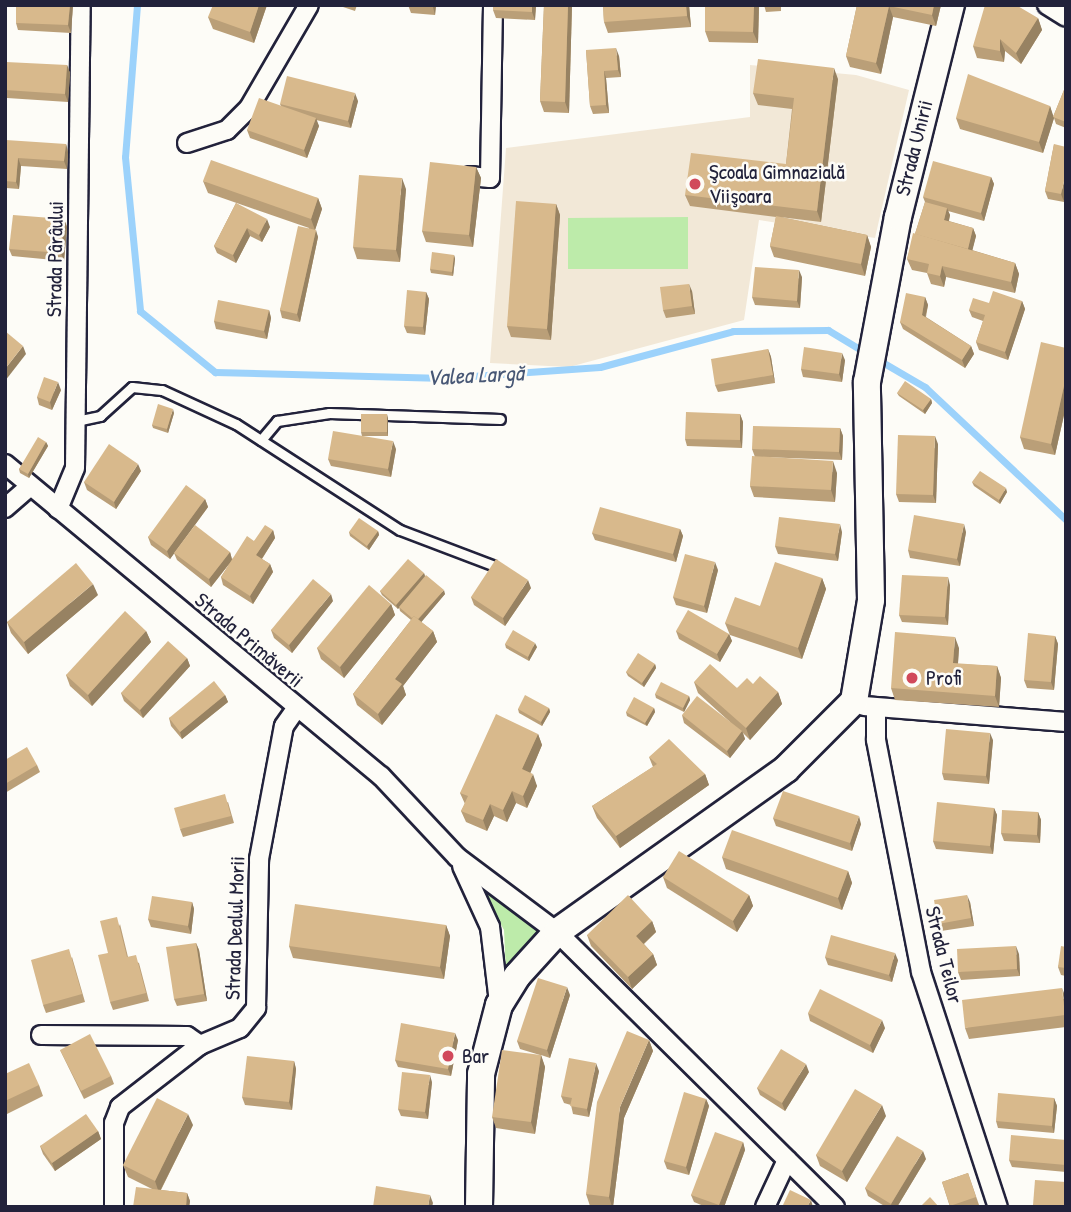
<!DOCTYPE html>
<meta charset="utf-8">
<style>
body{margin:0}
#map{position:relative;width:1071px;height:1212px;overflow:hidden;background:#fdfcf7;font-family:"Patrick Hand",sans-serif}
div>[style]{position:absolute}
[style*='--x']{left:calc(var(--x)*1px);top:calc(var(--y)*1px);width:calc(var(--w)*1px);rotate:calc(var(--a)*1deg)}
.built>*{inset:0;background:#f2e8d7}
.green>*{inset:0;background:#bdebaa}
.stream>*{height:7px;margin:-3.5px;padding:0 3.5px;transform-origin:3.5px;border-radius:3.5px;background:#9cd2fb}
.roads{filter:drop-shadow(2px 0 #22223b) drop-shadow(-2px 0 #22223b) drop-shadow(0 2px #22223b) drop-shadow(0 -2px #22223b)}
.lane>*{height:9px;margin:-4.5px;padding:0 4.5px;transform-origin:4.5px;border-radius:4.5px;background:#fdfcf7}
.street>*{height:18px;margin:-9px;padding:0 9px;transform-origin:9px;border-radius:9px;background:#fdfcf7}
.secondary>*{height:26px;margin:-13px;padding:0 13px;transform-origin:13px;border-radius:13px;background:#fdfcf7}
.wall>*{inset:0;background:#ba9f78}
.shaded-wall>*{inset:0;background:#978262}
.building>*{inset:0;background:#d8b98c}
.dots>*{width:19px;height:19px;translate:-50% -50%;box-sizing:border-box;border:4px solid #fdfcf7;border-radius:50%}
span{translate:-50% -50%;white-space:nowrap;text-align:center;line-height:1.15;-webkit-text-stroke:5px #fdfcf7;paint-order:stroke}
.street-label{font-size:21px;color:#22223b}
.poi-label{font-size:21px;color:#22223b}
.left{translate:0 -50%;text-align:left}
.water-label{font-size:23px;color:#475775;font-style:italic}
.frame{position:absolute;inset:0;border:7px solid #22223b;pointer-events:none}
</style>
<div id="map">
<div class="built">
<i style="clip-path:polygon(750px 65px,856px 75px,909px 90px,875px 238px,759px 220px,744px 320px,569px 367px,490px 363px,506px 148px,750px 117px)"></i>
</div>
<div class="green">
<i style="clip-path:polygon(688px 217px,688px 269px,568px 269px,568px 218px)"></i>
<i style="clip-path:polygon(481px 887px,543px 928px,506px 973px,504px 930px)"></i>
</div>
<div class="stream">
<i style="--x:137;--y:5;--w:152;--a:94.5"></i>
<i style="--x:125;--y:157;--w:155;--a:84.4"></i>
<i style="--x:140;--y:311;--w:97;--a:39.1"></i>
<i style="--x:215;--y:372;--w:230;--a:1.5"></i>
<i style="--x:445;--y:378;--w:155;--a:-4.1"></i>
<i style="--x:600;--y:367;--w:138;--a:-15.1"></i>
<i style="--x:733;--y:331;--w:95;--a:-0.6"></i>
<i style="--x:828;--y:330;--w:44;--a:31.2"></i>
<i style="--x:877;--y:359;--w:56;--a:30.3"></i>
<i style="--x:925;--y:387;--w:194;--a:43.3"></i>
</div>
<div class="roads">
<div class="lane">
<i style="--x:76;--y:421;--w:25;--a:-12"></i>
<i style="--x:100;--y:416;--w:43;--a:-42.2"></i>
<i style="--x:132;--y:387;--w:30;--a:6"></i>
<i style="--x:162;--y:390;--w:81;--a:24.7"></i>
<i style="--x:236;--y:424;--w:195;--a:32.9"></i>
<i style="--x:400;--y:530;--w:98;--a:20.8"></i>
<i style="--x:261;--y:440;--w:25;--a:-50"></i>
<i style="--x:277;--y:421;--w:53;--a:-8.7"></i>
<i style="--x:329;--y:413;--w:171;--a:2"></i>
</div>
<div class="street">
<i style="--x:1047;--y:5;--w:22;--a:32"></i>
<i style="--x:187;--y:143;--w:42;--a:-18"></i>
<i style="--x:227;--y:130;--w:31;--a:-45"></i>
<i style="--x:249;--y:108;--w:119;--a:-59.8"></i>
<i style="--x:470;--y:176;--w:20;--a:6"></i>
<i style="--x:490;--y:178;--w:173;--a:-89"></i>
<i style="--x:5;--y:464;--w:489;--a:39.7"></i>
<i style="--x:381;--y:776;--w:111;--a:46.8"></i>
<i style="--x:457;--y:857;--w:125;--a:36.9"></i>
<i style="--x:557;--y:932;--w:391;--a:44.7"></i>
<i style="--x:5;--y:508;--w:32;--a:-41"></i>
<i style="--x:58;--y:509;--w:44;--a:-67.5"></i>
<i style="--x:75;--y:468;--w:463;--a:-89.3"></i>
<i style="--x:864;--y:706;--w:203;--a:4.5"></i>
<i style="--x:876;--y:708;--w:32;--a:90"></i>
<i style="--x:876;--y:740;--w:236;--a:79"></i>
<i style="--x:921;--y:972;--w:247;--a:71.9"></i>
<i style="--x:462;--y:866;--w:67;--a:65.3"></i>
<i style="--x:490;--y:927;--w:76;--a:83.2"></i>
<i style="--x:41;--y:1035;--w:146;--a:0.4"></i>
<i style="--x:187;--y:1036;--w:16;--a:35"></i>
<i style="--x:114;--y:1207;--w:84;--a:-90"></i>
<i style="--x:114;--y:1123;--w:17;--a:-69"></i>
<i style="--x:120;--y:1107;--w:101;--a:-37.8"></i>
<i style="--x:200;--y:1045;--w:43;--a:-23"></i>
<i style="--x:240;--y:1028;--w:26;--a:-51"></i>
<i style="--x:256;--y:1008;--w:149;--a:-88.8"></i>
<i style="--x:259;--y:859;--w:135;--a:-79.4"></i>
<i style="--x:284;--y:726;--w:21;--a:-55"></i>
<i style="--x:765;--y:1207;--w:52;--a:-64.9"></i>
</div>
<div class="secondary">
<i style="--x:479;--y:1207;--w:133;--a:-89.1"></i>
<i style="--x:481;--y:1074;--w:71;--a:-75.4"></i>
<i style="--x:499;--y:1005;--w:34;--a:-58"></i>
<i style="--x:517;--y:976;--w:59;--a:-47.7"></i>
<i style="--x:557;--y:932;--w:281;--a:-35.4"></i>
<i style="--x:786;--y:769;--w:96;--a:-45"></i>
<i style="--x:854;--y:701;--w:102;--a:-80.4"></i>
<i style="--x:871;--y:600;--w:218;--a:-91.1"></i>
<i style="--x:867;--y:382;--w:168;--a:-79.4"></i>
<i style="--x:898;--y:217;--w:219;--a:-76"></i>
</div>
</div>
<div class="wall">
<i style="clip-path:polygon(16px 5px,73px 5px,71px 33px,18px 30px,16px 23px)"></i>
<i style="clip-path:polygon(267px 5px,254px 43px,213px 29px,208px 17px)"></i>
<i style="clip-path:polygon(337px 5px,357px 5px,355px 11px)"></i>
<i style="clip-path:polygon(408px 5px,436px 5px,435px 15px,411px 13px)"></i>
<i style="clip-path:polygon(493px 5px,536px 5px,535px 20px,496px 18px,493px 10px)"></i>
<i style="clip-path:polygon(544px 5px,572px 5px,569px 113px,544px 112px,540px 101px)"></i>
<i style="clip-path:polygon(603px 5px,689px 5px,691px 27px,608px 33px,604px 22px)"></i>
<i style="clip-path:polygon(759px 5px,758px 43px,709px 42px,705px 31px)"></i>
<i style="clip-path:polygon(764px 5px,781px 5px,781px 11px,766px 12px)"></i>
<i style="clip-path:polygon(857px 5px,941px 5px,936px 26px,893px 17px,881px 74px,850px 67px,846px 56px)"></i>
<i style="clip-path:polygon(1038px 18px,1042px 30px,1021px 64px,1005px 51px,1004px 62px,977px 58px,973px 46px)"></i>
<i style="clip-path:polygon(586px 50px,619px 56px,621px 77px,606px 78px,609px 113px,593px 114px,590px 106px)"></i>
<i style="clip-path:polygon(67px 65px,70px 73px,68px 102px,7px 98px,5px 93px,5px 71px)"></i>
<i style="clip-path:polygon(838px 79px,821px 222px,780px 217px,867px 235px,871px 247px,865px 276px,774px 257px,770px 246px,776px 217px,690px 206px,685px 195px,786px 164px,792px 109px,758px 105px,753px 93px)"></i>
<i style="clip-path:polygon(1066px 85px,1066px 128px,1056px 124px,1054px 118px,1043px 153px,960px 129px,956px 118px,1050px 106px,1053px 117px)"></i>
<i style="clip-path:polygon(358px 101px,351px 128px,316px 120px,319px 126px,307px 158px,250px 138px,247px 130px,281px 106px,280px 104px)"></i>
<i style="clip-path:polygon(66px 144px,68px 152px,67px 169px,21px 166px,19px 189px,6px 188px,5px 150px)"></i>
<i style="clip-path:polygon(1054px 144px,1064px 202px,1048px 199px,1045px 191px)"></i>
<i style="clip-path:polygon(476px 167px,481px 178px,473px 247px,426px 242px,422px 231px)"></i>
<i style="clip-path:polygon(991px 177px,994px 184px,984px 221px,948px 211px,950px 215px,949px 221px,973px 228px,976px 236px,972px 250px,1015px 263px,1019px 274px,1015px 293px,946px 277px,944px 287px,931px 284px,927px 273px,912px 270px,907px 259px,925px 202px,923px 197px)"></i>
<i style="clip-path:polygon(203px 181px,318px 198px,322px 209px,315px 230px,318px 237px,300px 322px,282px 318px,280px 310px,309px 228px,208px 193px)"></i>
<i style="clip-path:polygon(406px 189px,400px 262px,357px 259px,353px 247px)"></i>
<i style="clip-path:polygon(236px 203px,270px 227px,262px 242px,250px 236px,236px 263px,217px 253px,214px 246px)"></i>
<i style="clip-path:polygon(556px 204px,560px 215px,551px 340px,511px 337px,507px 326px)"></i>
<i style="clip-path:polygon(64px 219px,67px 227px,64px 261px,12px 256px,9px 249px)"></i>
<i style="clip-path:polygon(454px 255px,455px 259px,453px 276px,431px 273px,430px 269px)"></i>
<i style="clip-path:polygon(802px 277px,800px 308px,755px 305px,752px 297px)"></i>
<i style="clip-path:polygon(692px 291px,695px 314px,666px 318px,663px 310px)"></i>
<i style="clip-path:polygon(426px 292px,429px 299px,425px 335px,407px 333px,404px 326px)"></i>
<i style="clip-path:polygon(925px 297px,928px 305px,926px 317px,971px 346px,974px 354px,965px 368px,903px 329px,900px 322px)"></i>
<i style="clip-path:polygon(1022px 301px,1025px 309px,1008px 360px,979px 350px,976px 342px,983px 321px,972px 317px,969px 310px)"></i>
<i style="clip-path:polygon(269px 310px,271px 318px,267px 339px,216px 329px,214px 321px)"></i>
<i style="clip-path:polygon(1066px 348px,1066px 406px,1055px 455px,1024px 449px,1020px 437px)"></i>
<i style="clip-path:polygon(768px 349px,771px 357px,775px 383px,718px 392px,715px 385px)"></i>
<i style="clip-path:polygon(845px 360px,842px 382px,803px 377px,801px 369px)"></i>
<i style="clip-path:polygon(61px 390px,52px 410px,39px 405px,37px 397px)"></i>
<i style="clip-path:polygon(897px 393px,931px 399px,932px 403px,925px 414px,899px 396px)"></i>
<i style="clip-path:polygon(174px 413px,168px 433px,153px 428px,152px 425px)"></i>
<i style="clip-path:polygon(740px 414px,743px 422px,742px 448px,687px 446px,685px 439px)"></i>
<i style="clip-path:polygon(388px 418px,388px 436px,362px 436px,361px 432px)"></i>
<i style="clip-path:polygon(840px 428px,843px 436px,842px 460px,759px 457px,837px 473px,835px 502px,754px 497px,750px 486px,755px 457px,752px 449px)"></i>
<i style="clip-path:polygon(46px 442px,48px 446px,29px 478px,20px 473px,19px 469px)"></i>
<i style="clip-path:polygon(938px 444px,936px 503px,899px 502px,896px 494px)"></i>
<i style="clip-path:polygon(396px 449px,391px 477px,331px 466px,328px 459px)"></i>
<i style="clip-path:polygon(141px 471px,116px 509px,87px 490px,84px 482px)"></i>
<i style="clip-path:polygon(972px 482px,1007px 492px,1000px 504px,974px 486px)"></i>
<i style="clip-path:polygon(205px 499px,208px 507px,170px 559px,151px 545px,148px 537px)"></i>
<i style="clip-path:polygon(680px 529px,683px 536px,676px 562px,595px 540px,592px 533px)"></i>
<i style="clip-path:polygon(273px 530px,275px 538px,262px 559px,270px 564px,273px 572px,253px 604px,223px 585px,221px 577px,230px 563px,211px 587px,177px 560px,174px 553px,230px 552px,232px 559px,254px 541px)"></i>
<i style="clip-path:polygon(378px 531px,379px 535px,369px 550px,350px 536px,349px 532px)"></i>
<i style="clip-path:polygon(842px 532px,838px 561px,778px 554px,775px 546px)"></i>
<i style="clip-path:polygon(966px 532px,960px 566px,910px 558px,908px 550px)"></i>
<i style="clip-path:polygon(718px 570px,707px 613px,676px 605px,673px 597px)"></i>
<i style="clip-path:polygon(424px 573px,425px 576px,445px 594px,421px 622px,433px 631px,437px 642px,403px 686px,406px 695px,382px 725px,357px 705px,353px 694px,411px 620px,400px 611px,399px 607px,398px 609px,382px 595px,380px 591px)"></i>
<i style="clip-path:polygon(822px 578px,826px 589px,802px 659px,730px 635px,725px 623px,760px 606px)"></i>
<i style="clip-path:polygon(950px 585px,948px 625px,902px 622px,899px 615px)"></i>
<i style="clip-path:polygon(531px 588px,505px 626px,474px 605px,471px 597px)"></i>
<i style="clip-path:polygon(98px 595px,28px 654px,11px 633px,7px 622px)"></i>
<i style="clip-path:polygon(333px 601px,292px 653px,274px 638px,271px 630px)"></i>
<i style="clip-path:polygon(391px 604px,395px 615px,344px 678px,321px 659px,317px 648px)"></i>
<i style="clip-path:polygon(146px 631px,151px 642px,92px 706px,70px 686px,66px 675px)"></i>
<i style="clip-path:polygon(676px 631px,729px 634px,732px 641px,720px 662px,679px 639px)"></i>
<i style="clip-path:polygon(1055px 636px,1058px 644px,1054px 690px,1027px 688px,1024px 680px)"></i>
<i style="clip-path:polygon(505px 644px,537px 647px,529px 661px,506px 648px)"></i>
<i style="clip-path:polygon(959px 648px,958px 664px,997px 666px,1001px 678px,999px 707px,895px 700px,891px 688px)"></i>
<i style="clip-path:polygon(187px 658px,190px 666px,143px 718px,124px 701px,121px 693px)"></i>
<i style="clip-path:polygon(655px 664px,656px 668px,644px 687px,628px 676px,626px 672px)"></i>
<i style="clip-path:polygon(694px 682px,737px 688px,753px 684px,778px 692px,782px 704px,750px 740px,743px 733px,745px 739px,730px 758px,684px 723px,682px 715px,730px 722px,698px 693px)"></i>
<i style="clip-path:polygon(655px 694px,689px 696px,690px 700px,684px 712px,656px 698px)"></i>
<i style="clip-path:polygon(225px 695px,228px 702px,182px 739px,171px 726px,169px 718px)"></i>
<i style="clip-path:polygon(549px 708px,550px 712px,542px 726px,519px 713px,518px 709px)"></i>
<i style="clip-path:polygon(654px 708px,655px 712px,647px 726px,627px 716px,626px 712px)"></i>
<i style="clip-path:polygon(538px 734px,542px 745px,530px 773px,537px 786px,527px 808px,516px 803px,507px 822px,494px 816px,487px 831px,466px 822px,461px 811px,465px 804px,460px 793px)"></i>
<i style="clip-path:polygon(993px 740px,989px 784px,944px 780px,942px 773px)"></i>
<i style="clip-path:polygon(649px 757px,705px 774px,709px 785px,620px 848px,597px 818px,592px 806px,653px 767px)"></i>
<i style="clip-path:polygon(5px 760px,37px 765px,40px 772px,5px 793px)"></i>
<i style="clip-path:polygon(228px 802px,234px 823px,183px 837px,180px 829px)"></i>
<i style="clip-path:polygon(994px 808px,997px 815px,993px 854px,936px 849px,933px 841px)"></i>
<i style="clip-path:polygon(1038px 812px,1041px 820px,1040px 843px,1004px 841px,1001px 833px)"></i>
<i style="clip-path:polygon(773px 818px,861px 824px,852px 851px,776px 826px)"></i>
<i style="clip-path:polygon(722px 857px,848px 871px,852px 883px,842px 910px,726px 869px)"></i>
<i style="clip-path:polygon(663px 877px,749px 895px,753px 906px,737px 932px,667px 888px)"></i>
<i style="clip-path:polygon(192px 902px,194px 909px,191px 934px,151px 927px,148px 919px)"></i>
<i style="clip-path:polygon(970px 902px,974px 926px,941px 931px,938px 924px)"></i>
<i style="clip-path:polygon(652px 921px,656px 932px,644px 944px,653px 954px,657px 965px,632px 989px,591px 946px,587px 935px)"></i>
<i style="clip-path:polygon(120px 924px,128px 957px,139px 963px,149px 1001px,113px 1010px,110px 1002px,108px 953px)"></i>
<i style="clip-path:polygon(446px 925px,450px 936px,444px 979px,293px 958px,289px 946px)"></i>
<i style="clip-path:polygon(196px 943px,199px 950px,207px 1001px,177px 1006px,174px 999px)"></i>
<i style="clip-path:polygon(1066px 947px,1066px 976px,1061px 975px,1058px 967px)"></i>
<i style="clip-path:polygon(1019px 954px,1020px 976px,961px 980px,958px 972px)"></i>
<i style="clip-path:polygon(72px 957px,85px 1002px,46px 1013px,43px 1005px)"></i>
<i style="clip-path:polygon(825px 957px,898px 960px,892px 982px,828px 965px)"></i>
<i style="clip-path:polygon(570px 995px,550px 1058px,541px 1055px,545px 1067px,535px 1134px,496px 1128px,492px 1117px,540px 1055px,520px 1049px,517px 1041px)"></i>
<i style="clip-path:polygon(1066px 998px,1066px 1027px,969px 1039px,965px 1028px)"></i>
<i style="clip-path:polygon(808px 1013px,885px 1028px,873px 1053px,810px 1021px)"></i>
<i style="clip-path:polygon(458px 1040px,451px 1076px,398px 1067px,395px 1060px)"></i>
<i style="clip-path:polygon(649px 1040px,653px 1051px,624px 1118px,613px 1207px,590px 1206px,586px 1194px)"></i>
<i style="clip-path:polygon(60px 1050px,111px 1076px,114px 1084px,84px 1099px)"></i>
<i style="clip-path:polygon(294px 1061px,296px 1069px,292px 1110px,245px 1105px,242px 1097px)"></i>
<i style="clip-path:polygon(599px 1071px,589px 1117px,573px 1114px,571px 1105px,564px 1103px,561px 1096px)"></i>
<i style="clip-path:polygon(809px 1072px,785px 1111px,760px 1095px,757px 1088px)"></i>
<i style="clip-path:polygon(5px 1074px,39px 1085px,43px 1096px,5px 1115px)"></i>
<i style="clip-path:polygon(432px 1082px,428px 1119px,401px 1116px,398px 1109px)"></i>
<i style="clip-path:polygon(1054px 1098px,1057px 1106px,1054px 1133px,998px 1128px,996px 1121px)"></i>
<i style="clip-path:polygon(706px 1099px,709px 1106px,689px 1175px,667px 1169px,664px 1161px)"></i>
<i style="clip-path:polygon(886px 1116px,847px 1182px,820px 1166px,816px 1155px)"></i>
<i style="clip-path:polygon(193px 1125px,161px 1190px,187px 1193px,190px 1201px,189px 1207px,133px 1207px,152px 1189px,128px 1177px,123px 1165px)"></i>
<i style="clip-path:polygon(98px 1131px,101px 1139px,55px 1171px,43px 1154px,40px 1146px)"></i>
<i style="clip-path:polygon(1066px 1140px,1066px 1172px,1012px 1167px,1009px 1160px)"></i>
<i style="clip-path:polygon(743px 1142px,745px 1150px,724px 1207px,706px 1207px,694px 1202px,691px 1195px)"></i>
<i style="clip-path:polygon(926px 1159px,897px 1207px,886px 1207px,868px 1196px,865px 1188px)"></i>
<i style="clip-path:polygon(968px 1173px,979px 1205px,973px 1207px,950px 1207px,942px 1182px)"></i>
</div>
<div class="shaded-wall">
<i style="clip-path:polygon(70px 5px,73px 5px,71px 33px,68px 25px)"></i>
<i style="clip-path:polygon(259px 5px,267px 5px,254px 43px,250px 32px)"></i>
<i style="clip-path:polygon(433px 5px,436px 5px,435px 15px,433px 7px)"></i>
<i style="clip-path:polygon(532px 5px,536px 5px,535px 20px,532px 12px)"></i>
<i style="clip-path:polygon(568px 5px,572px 5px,569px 113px,565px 102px)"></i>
<i style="clip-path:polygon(686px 5px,689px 5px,691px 27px,687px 16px)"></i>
<i style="clip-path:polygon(754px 5px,759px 5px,758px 43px,753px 32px)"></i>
<i style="clip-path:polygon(934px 5px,941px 5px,936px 26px,932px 15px)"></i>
<i style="clip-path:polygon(889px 6px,893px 17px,881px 74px,876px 63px)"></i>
<i style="clip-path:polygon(1038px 18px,1042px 30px,1021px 64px,1016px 53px)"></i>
<i style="clip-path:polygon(1000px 39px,1005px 51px,1004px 62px,1000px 51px)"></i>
<i style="clip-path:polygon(616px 48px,619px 56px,621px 77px,618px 70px)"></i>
<i style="clip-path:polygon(67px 65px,70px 73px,68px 102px,65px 94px)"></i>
<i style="clip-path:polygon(834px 68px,838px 79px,821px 222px,817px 211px)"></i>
<i style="clip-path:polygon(604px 71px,606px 78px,609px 113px,606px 105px)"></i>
<i style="clip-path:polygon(355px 93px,358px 101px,351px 128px,348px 121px)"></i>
<i style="clip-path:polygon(1050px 106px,1054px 118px,1043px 153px,1039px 142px)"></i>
<i style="clip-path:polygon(316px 118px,319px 126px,307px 158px,304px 150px)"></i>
<i style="clip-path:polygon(66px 144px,68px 152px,67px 169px,64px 161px)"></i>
<i style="clip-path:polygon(18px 158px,21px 166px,19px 189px,16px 182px)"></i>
<i style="clip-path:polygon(476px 167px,481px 178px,473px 247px,469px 235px)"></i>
<i style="clip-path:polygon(1066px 173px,1066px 195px,1064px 202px,1061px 194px)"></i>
<i style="clip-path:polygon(991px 177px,994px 184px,984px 221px,981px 213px)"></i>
<i style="clip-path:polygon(402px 178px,406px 189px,400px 262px,396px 250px)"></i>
<i style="clip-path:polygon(318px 198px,322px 209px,315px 230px,311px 219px)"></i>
<i style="clip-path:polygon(556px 204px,560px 215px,551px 340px,547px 329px)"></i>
<i style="clip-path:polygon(947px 208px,950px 215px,947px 228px,944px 220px)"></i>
<i style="clip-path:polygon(64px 219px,67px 227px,64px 261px,61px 253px)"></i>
<i style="clip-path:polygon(267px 219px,270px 227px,262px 242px,259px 235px)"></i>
<i style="clip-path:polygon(247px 228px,250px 236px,236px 263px,233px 255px)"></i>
<i style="clip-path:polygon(973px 228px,976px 236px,970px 260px,967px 252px)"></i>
<i style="clip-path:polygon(316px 230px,318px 237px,300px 322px,297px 314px)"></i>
<i style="clip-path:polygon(867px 235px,871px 247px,865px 276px,861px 264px)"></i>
<i style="clip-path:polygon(454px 255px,455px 259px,453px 276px,452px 272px)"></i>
<i style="clip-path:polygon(1015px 263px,1019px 274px,1015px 293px,1011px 282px)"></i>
<i style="clip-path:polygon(942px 266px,946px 277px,944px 287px,940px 276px)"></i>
<i style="clip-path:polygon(799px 270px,802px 277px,800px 308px,797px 301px)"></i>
<i style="clip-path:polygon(689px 284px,692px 291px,695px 314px,692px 306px)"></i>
<i style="clip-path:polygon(426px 292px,429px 299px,425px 335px,423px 327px)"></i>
<i style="clip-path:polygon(925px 297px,928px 305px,924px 322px,922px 315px)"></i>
<i style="clip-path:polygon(1022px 301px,1025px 309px,1008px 360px,1005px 352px)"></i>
<i style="clip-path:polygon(269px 310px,271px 318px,267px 339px,264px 331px)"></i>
<i style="clip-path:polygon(23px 346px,26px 354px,5px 381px,5px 369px)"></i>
<i style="clip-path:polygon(971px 346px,974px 354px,965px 368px,962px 360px)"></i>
<i style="clip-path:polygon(768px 349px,771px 357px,775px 383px,773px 375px)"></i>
<i style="clip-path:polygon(842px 353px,845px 360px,842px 382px,839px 374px)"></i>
<i style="clip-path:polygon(1066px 377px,1066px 406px,1055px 455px,1051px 444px)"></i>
<i style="clip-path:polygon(58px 382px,61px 390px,52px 410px,50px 402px)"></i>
<i style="clip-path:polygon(931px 399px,932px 403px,925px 414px,923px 410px)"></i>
<i style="clip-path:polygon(173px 409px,174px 413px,168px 433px,167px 429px)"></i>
<i style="clip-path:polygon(387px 414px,388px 418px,388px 436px,387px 432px)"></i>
<i style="clip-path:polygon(740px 414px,743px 422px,742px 448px,740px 440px)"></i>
<i style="clip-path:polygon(840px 428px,843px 436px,842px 460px,839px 452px)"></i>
<i style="clip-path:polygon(935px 436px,938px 444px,936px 503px,933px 495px)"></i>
<i style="clip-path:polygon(393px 441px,396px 449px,391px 477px,388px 469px)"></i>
<i style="clip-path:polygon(46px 442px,48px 446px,29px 478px,28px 474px)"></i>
<i style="clip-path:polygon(833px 461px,837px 473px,835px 502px,831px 490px)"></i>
<i style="clip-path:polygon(138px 464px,141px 471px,116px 509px,114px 502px)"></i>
<i style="clip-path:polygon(1006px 488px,1007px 492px,1000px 504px,999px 500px)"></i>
<i style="clip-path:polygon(205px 499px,208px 507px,170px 559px,167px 551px)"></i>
<i style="clip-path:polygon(840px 524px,842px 532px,838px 561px,835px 554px)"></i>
<i style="clip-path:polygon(964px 524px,966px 532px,960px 566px,957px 559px)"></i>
<i style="clip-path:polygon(680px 529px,683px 536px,676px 562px,673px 554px)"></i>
<i style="clip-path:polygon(273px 530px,275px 538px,259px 563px,256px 555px)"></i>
<i style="clip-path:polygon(378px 531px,379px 535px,369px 550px,367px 546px)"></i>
<i style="clip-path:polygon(230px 552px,232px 560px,211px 587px,209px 579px)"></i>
<i style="clip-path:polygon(715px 562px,718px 570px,707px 613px,704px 606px)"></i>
<i style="clip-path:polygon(270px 564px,273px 572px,253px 604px,250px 596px)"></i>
<i style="clip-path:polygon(424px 573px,425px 577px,398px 609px,396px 605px)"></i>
<i style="clip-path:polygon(948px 577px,950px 585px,948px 625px,945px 617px)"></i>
<i style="clip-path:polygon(822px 578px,826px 589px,802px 659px,798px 648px)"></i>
<i style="clip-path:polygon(528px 580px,531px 588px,505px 626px,503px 618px)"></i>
<i style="clip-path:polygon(93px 584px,98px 595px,28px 654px,24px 642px)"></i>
<i style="clip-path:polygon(444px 590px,445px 594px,418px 626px,416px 622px)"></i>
<i style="clip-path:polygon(331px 594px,333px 601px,292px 653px,289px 645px)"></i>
<i style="clip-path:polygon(391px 604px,395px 615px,344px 678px,340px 667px)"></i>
<i style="clip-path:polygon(146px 631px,151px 642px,92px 706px,88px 695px)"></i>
<i style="clip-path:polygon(433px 631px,437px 642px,403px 686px,406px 695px,382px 725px,378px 714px,395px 679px)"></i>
<i style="clip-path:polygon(729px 634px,732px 641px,720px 662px,717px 654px)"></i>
<i style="clip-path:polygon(1055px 636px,1058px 644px,1054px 690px,1051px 682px)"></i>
<i style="clip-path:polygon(955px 637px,959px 648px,957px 675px,953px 663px)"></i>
<i style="clip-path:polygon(535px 643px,537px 647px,529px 661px,528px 657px)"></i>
<i style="clip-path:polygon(187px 658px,190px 666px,143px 718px,140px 710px)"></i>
<i style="clip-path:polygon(655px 664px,656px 668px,644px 687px,642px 683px)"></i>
<i style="clip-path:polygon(997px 666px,1001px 678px,999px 707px,995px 696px)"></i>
<i style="clip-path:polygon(778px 692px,782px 704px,750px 740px,746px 728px)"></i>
<i style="clip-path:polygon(225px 695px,228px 702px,182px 739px,180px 732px)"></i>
<i style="clip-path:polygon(689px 696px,690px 700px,684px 712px,683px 708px)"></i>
<i style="clip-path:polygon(549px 708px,550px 712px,542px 726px,541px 722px)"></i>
<i style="clip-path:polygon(654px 708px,655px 712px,647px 726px,645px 723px)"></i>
<i style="clip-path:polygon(742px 731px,745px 739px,730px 758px,727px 751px)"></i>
<i style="clip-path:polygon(990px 733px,993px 740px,989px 784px,986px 776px)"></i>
<i style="clip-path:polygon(538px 734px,542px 745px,527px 781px,522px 769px)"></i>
<i style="clip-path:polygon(533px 774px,537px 786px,527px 808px,523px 796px)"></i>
<i style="clip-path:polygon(705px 774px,709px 785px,620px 848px,616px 836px)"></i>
<i style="clip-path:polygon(512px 791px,516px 803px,507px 822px,503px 810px)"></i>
<i style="clip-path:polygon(490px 804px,494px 816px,487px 831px,483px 820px)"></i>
<i style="clip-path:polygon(994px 808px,997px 815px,993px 854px,990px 846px)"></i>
<i style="clip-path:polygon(1038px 812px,1041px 820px,1040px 843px,1037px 835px)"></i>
<i style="clip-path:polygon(859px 816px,861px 824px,852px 851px,850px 843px)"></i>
<i style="clip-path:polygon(848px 871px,852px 883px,842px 910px,838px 898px)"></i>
<i style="clip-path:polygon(749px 895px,753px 906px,737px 932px,733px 921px)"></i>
<i style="clip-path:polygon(967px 895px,970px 902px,974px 926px,971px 918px)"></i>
<i style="clip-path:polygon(192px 902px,194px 909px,191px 934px,188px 926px)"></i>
<i style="clip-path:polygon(652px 921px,656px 932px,640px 947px,636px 936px)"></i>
<i style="clip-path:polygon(446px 925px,450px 936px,444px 979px,440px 967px)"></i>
<i style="clip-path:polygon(196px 943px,199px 950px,207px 1001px,204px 994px)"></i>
<i style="clip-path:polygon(1016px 946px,1019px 954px,1020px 976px,1017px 969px)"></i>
<i style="clip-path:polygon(895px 953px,898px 960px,892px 982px,889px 975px)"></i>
<i style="clip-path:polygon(653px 954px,657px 965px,632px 989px,628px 977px)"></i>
<i style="clip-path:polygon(567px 987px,570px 995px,550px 1058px,547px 1050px)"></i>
<i style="clip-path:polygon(1062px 988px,1066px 998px,1066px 1016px)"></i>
<i style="clip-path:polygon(882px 1020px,885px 1028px,873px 1053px,870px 1045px)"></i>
<i style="clip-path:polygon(455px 1033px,458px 1040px,451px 1076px,448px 1069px)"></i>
<i style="clip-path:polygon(649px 1040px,653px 1051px,624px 1118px,613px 1207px,612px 1207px,609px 1197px,620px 1107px)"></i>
<i style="clip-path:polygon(541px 1055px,545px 1067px,535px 1134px,531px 1122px)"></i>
<i style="clip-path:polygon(294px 1061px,296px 1069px,292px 1110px,289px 1102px)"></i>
<i style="clip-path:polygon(596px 1063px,599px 1071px,589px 1117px,587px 1109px)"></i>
<i style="clip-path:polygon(806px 1064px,809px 1072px,785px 1111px,782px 1103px)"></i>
<i style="clip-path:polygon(430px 1075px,432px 1082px,428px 1119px,425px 1112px)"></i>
<i style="clip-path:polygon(1054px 1098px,1057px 1106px,1054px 1133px,1052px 1126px)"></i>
<i style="clip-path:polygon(706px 1099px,709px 1106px,689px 1175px,686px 1167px)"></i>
<i style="clip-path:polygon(882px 1105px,886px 1116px,847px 1182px,842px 1171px)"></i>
<i style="clip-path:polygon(188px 1114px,193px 1125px,159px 1193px,155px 1181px)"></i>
<i style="clip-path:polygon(98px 1131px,101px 1139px,55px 1171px,52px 1163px)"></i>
<i style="clip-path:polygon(743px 1142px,745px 1150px,724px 1207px,719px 1207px,719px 1205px)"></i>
<i style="clip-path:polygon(923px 1151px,926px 1159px,897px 1207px,892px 1207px,891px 1204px)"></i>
<i style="clip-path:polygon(187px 1193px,190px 1201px,189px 1207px,186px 1207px)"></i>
<i style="clip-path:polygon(430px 1195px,433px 1203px,432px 1207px,428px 1207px)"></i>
<i style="clip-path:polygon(811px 1200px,813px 1207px,807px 1207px)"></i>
</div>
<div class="building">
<i style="clip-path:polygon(16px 5px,70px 5px,68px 25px,16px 23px)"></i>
<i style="clip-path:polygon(213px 5px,259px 5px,250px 32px,208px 17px)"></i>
<i style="clip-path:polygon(410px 5px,433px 5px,433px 7px)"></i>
<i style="clip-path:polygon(493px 5px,532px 5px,532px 12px,493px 10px)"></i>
<i style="clip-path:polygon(544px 5px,568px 5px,565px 102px,540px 101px)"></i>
<i style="clip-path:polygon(603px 5px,686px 5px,687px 16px,604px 22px)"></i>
<i style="clip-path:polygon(705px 5px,754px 5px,753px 32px,705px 31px)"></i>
<i style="clip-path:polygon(857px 5px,934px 5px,932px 15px,889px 6px,876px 63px,846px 56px)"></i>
<i style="clip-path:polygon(985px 5px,1016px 5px,1038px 18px,1016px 53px,1000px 39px,1000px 51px,973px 46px)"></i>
<i style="clip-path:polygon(616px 48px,618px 70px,604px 71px,606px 105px,590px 106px,586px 50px)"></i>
<i style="clip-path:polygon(758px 59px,834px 68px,817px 211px,685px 195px,691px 153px,786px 164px,794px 98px,753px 93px)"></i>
<i style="clip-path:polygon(6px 62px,67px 65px,65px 94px,5px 90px)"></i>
<i style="clip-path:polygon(968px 74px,1050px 106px,1039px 142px,956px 118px)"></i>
<i style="clip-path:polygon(287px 76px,355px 93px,348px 121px,280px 104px)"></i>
<i style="clip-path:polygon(1066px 85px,1066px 122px,1053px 117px)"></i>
<i style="clip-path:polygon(259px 98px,316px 118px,304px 150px,247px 130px)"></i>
<i style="clip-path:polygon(6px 140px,66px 144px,64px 161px,18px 158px,16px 182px,5px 181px)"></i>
<i style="clip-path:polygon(1054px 144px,1066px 147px,1066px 173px,1061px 194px,1045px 191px)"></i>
<i style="clip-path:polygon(211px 160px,318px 198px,311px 219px,203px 181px)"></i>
<i style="clip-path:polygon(933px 161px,991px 177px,981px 213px,923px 197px)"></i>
<i style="clip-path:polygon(430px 162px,476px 167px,469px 235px,422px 231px)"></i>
<i style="clip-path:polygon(359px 175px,402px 178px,396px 250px,353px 247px)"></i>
<i style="clip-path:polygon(516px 201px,556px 204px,547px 329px,507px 326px)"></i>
<i style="clip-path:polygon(925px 202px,947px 208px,944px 220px,973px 228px,968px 249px,915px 234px)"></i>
<i style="clip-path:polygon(236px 203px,267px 219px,259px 235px,247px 228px,233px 255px,214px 246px)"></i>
<i style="clip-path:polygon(13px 215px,64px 219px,61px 253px,9px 249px)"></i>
<i style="clip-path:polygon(776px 216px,867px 235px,861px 264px,770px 246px)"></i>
<i style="clip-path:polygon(298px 226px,316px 230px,297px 314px,280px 310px)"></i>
<i style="clip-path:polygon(913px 233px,1015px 263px,1011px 282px,942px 266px,940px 276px,927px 273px,929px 264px,907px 259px)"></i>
<i style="clip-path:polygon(432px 252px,454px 255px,452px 272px,430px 269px)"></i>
<i style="clip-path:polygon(755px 267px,799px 270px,797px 301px,752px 297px)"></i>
<i style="clip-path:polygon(689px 284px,692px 306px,663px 310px,660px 287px)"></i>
<i style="clip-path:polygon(407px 290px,426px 292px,423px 327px,404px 326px)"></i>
<i style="clip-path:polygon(993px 291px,1022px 301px,1005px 352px,976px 342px,985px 315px,969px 310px,973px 298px,989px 303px)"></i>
<i style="clip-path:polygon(906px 293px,925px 297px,922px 315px,971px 346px,962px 360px,900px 322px)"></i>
<i style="clip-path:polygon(218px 300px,269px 310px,264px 331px,214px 321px)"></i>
<i style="clip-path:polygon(5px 331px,23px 346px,5px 369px)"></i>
<i style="clip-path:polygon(1041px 342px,1066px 348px,1066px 377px,1051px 444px,1020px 437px)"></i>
<i style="clip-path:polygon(804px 347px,842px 353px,839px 374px,801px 369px)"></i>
<i style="clip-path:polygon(768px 349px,773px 375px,715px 385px,711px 359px)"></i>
<i style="clip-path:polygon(44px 377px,58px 382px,50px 402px,37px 397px)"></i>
<i style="clip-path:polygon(905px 381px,931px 399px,923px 410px,897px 393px)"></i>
<i style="clip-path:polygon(158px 404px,173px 409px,167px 429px,152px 425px)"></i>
<i style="clip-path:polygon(686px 412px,740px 414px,740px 440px,685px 439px)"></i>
<i style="clip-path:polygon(361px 414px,387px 414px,387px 432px,361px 432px)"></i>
<i style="clip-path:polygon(753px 426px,840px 428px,839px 452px,752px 449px)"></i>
<i style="clip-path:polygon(333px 431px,393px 441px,388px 469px,328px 459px)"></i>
<i style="clip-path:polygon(898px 435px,935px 436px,933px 495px,896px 494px)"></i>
<i style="clip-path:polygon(38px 437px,46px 442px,28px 474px,19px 469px)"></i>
<i style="clip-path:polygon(109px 444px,138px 464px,114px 502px,84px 482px)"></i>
<i style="clip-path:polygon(752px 456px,833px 461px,831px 490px,750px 486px)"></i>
<i style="clip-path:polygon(980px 471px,1006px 488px,999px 500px,972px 482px)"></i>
<i style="clip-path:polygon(186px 485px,205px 499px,167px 551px,148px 537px)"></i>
<i style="clip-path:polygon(600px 507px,680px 529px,673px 554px,592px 533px)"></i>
<i style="clip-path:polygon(914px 515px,964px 524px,957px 559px,908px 550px)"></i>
<i style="clip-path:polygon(779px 517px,840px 524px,835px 554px,775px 546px)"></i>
<i style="clip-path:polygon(359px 518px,378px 531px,367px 546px,349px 532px)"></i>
<i style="clip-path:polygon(195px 525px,230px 552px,209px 579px,174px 553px)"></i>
<i style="clip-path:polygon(265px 525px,273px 530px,256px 555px,270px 564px,250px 596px,221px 577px,247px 536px,254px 541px)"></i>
<i style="clip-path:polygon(685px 554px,715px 562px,704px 606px,673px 597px)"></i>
<i style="clip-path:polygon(408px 559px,424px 573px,396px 605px,380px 591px)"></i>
<i style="clip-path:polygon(496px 559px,528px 580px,503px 618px,471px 597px)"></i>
<i style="clip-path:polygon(775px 562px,822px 578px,798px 648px,725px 623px,735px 597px,760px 606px)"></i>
<i style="clip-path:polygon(76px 563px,93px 584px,24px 642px,7px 622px)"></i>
<i style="clip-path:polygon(426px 575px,444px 590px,418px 619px,414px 616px,412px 618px,399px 607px)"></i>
<i style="clip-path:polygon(902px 575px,948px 577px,945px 617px,899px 615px)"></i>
<i style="clip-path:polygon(313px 579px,331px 594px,289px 645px,271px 630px)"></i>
<i style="clip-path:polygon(369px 585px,391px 604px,340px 667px,317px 648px)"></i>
<i style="clip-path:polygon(688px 610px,729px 634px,717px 654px,676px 631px)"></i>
<i style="clip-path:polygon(125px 611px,146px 631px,88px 695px,66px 675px)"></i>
<i style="clip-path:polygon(414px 616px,433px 631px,395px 679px,402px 684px,378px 714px,353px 694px)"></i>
<i style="clip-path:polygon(513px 630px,535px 643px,528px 657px,505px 644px)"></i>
<i style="clip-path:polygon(895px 632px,955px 637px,953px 663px,997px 666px,995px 696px,891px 688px)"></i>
<i style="clip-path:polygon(1028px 633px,1055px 636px,1051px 682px,1024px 680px)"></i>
<i style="clip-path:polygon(168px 641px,187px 658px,140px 710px,121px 693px)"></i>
<i style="clip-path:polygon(638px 653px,655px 664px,642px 683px,626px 672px)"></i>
<i style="clip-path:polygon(710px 664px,737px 688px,747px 678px,753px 684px,760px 676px,778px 692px,746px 728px,694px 682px)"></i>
<i style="clip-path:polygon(214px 681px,225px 695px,180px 732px,169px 718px)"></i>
<i style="clip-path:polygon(661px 682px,689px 696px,683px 708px,655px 694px)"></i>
<i style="clip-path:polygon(525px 695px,549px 708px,541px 722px,518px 709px)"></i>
<i style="clip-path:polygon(697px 696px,742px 731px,727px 751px,682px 715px)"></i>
<i style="clip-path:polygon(634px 697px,654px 708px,645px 723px,626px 712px)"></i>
<i style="clip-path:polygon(496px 714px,538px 734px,522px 769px,533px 774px,523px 796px,512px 791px,503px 810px,490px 804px,483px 820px,461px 811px,468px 796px,460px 793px)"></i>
<i style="clip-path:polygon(946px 729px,990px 733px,986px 776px,942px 773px)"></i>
<i style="clip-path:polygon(669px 739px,705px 774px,616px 836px,592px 806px,657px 764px,649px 757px)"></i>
<i style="clip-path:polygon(27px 747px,37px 765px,5px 784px,5px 760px)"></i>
<i style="clip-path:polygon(783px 791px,859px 816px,850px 843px,773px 818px)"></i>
<i style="clip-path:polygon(225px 794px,231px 816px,180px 829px,174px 808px)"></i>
<i style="clip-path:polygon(937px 802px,994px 808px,990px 846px,933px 841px)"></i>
<i style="clip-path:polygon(1002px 810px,1038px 812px,1037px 835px,1001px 833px)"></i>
<i style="clip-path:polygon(732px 830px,848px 871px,838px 898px,722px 857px)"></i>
<i style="clip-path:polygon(679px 851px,749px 895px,733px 921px,663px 877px)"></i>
<i style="clip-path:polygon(628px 895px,652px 921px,636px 936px,653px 954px,628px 977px,587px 935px)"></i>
<i style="clip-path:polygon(967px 895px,971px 918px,938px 924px,934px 900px)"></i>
<i style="clip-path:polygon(152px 896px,192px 902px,188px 926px,148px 919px)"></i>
<i style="clip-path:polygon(295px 904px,446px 925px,440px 967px,289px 946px)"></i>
<i style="clip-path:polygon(117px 917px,127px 957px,136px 955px,146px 993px,110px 1002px,98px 955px,108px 953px,100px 921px)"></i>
<i style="clip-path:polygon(831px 935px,895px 953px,889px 975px,825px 957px)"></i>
<i style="clip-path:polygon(196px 943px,204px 994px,174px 999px,166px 947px)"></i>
<i style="clip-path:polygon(1016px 946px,1017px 969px,958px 972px,957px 949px)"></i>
<i style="clip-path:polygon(1061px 946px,1066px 947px,1066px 968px,1058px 967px)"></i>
<i style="clip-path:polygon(69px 949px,82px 994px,43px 1005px,31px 960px)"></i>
<i style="clip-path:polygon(538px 978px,567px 987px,547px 1050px,517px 1041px)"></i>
<i style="clip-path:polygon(1062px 988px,1065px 1015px,965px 1028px,962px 1000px)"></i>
<i style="clip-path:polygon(820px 989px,882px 1020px,870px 1045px,808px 1013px)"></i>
<i style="clip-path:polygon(401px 1023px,455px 1033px,448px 1069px,395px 1060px)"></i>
<i style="clip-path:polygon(627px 1031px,649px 1040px,620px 1107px,609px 1197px,586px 1194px,597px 1102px)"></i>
<i style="clip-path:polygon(90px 1034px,111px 1076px,81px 1091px,60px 1050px)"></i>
<i style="clip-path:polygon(781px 1049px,806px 1064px,782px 1103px,757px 1088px)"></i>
<i style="clip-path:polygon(502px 1050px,541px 1055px,531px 1122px,492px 1117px)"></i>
<i style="clip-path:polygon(247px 1056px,294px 1061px,289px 1102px,242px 1097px)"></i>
<i style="clip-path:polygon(569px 1058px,596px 1063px,587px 1109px,570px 1106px,572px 1098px,561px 1096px)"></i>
<i style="clip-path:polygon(29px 1063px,39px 1085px,5px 1101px,5px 1074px)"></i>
<i style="clip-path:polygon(402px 1072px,430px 1075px,425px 1112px,398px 1109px)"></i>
<i style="clip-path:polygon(855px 1089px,882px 1105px,842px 1171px,816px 1155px)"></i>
<i style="clip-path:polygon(684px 1092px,706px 1099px,686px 1167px,664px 1161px)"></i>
<i style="clip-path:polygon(998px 1093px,1054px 1098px,1052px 1126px,996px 1121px)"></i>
<i style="clip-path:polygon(157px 1098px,188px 1114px,155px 1181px,123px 1165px)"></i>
<i style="clip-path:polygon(86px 1114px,98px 1131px,52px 1163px,40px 1146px)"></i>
<i style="clip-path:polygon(715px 1132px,743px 1142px,719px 1205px,691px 1195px)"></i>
<i style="clip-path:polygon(1011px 1135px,1066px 1140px,1066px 1165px,1009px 1160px)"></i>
<i style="clip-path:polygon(897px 1136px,923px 1151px,891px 1204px,865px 1188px)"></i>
<i style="clip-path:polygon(968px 1173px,976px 1197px,950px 1206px,942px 1182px)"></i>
<i style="clip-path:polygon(1035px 1180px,1066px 1182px,1066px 1207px,1033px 1205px)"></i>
<i style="clip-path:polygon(376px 1186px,430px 1195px,428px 1207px,373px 1207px)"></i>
<i style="clip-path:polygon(136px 1187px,187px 1193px,186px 1207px,133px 1207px)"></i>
<i style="clip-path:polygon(790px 1190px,811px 1200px,807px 1207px,782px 1207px)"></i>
<i style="clip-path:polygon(930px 1197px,939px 1207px,920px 1207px)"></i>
</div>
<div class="dots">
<i style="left:695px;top:184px;background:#d1495b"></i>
<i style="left:912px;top:678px;background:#d1495b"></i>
<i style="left:448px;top:1056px;background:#d1495b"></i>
</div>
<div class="street-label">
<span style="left:914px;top:148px;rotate:-76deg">Strada Unirii</span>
<span style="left:55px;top:259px;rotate:-89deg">Strada Pârâului</span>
<span style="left:249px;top:640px;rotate:40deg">Strada Primăverii</span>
<span style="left:235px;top:928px;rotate:-88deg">Strada Dealul Morii</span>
<span style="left:944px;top:955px;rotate:76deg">Strada Teilor</span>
</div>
<div class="poi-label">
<span class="left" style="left:709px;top:184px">Şcoala Gimnazială<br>Viişoara</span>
<span class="left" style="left:926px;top:678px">Profi</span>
<span class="left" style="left:462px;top:1056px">Bar</span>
</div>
<div class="water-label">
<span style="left:475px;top:375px;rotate:-3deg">Valea Largă</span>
</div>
<div class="frame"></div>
</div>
